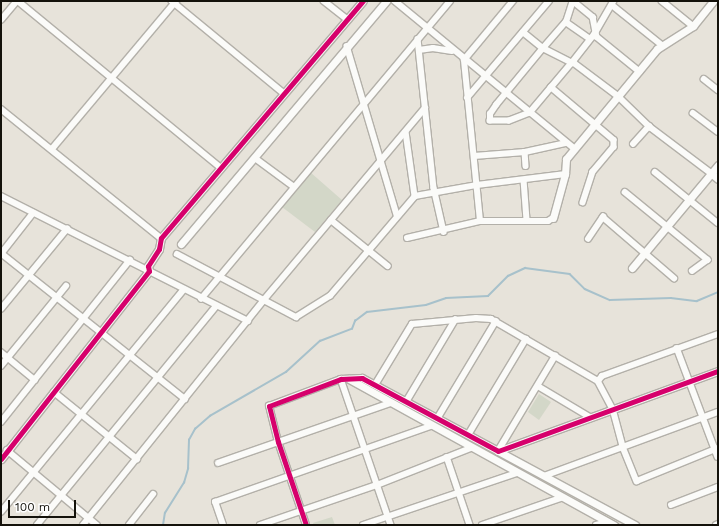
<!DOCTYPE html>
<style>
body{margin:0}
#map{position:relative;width:719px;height:526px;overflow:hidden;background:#e7e3da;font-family:"Work Sans",sans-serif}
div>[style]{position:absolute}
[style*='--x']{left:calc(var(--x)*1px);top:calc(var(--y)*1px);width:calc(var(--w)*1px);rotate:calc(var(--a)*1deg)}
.green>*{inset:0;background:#d3d7c8}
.stream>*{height:1.5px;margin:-0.75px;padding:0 0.75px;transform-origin:0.75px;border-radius:0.75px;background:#a7c1cb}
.roads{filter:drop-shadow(1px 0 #b3b0a9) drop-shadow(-1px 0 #b3b0a9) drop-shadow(0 1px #b3b0a9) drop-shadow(0 -1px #b3b0a9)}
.minor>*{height:5.5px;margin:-2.75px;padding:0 2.75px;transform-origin:2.75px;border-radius:2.75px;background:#fbfbf9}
.tertiary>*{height:7px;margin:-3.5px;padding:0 3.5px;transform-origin:3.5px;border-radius:3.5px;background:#fbfbf9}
.cycleway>*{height:5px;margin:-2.5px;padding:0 2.5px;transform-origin:2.5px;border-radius:2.5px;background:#d6006c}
span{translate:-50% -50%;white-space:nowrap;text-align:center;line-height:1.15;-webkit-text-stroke:4px #fff;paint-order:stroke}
.frame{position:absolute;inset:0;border:2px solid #14120b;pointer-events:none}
.scale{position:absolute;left:8px;top:500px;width:68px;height:18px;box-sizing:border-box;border:2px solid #14120b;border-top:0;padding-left:5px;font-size:12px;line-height:14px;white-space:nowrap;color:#14120b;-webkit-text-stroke:3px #fff;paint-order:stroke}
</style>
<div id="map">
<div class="green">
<i style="clip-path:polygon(310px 172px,342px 200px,315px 232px,282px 207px)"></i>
<i style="clip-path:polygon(539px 394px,551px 402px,539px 420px,528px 412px)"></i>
<i style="clip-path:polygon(332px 517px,335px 525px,314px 525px,313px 523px)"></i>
</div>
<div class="stream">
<i style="--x:163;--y:525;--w:12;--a:-81"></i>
<i style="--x:165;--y:513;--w:36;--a:-58"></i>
<i style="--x:184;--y:483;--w:15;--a:-74"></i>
<i style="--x:188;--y:469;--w:29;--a:-88"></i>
<i style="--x:189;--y:440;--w:13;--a:-61"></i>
<i style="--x:195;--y:429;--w:20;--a:-41"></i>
<i style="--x:210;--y:416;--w:88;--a:-30.1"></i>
<i style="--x:286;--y:372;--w:46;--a:-42.4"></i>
<i style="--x:320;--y:341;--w:34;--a:-21"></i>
<i style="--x:352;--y:329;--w:9;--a:-69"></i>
<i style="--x:355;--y:321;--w:15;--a:-37"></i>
<i style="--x:367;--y:312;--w:59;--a:-6.8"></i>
<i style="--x:426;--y:305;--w:21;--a:-19"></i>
<i style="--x:446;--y:298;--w:42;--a:-2.7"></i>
<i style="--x:488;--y:296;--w:28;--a:-45"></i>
<i style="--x:508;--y:276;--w:19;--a:-25"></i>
<i style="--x:525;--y:268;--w:45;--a:7.6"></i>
<i style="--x:570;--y:274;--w:21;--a:45"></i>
<i style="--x:585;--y:289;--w:27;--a:24"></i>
<i style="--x:610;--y:300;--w:61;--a:-1.9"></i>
<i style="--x:671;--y:298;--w:26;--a:7"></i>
<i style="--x:697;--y:301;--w:23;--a:-23"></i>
</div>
<div class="roads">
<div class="minor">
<i style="--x:18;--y:1;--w:263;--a:39.4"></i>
<i style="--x:172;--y:1;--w:146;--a:39.5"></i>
<i style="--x:324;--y:1;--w:29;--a:38"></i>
<i style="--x:395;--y:1;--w:233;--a:39.4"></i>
<i style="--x:573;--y:1;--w:26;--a:39"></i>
<i style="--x:593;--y:17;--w:20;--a:79"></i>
<i style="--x:597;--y:37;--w:55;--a:39.1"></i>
<i style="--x:614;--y:1;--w:38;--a:120"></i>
<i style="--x:595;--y:34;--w:37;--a:128"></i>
<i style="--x:572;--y:63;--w:65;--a:130"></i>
<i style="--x:530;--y:113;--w:22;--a:159"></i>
<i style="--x:509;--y:121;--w:19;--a:180"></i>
<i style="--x:490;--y:121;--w:7;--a:-90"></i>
<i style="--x:490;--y:114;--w:11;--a:-56"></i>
<i style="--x:496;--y:105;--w:74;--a:-50.5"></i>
<i style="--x:543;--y:48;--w:33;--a:27"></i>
<i style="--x:572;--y:63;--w:2;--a:0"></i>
<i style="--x:574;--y:63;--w:55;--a:36.9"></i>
<i style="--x:618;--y:96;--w:45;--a:44.1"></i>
<i style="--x:650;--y:127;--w:76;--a:37"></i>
<i style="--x:662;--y:1;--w:40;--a:39"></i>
<i style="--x:612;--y:5;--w:64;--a:38.7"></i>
<i style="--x:1;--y:20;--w:25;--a:-50"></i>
<i style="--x:566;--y:22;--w:29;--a:35"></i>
<i style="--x:523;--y:32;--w:26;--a:39"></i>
<i style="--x:543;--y:48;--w:35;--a:-49"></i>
<i style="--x:566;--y:22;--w:22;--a:-72"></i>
<i style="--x:418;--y:39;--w:150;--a:83.9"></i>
<i style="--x:434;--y:188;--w:45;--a:77.2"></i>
<i style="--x:347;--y:46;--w:176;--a:73.5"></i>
<i style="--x:419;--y:50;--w:14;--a:-8"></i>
<i style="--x:433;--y:48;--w:19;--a:9"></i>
<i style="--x:704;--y:79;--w:18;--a:38"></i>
<i style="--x:551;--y:87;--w:82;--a:40.1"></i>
<i style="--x:614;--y:140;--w:7;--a:90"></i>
<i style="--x:614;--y:147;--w:33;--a:130"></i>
<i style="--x:593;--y:172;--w:32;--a:108"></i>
<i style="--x:467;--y:98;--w:127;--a:-49.8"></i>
<i style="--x:1;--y:109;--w:206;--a:38.9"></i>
<i style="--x:693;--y:113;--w:31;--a:37"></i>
<i style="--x:406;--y:132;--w:65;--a:82"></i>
<i style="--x:633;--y:144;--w:24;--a:-48"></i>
<i style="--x:52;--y:149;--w:193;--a:-50"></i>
<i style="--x:525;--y:152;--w:14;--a:86"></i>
<i style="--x:474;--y:156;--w:51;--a:-4.5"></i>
<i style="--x:525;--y:152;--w:42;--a:-12.4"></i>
<i style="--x:255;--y:158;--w:47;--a:36.4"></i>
<i style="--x:655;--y:172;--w:81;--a:39"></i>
<i style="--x:524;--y:180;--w:40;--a:85.7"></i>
<i style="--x:625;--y:192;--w:107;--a:39.3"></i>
<i style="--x:708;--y:260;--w:19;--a:144"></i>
<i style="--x:1;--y:196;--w:277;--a:26.8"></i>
<i style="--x:331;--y:220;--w:73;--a:38.9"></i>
<i style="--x:480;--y:221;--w:162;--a:-95.7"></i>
<i style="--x:464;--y:60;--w:77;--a:-50.3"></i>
<i style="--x:407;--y:238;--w:75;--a:-13.1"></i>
<i style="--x:480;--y:221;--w:68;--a:0"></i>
<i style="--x:548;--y:221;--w:6;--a:-31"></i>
<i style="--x:588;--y:239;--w:27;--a:-56"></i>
<i style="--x:603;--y:217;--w:94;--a:40.7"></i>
<i style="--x:1;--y:253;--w:235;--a:38.4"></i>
<i style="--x:1;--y:254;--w:52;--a:-52"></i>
<i style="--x:177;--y:254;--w:135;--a:27.9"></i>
<i style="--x:296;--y:317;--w:40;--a:-32"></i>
<i style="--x:330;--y:296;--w:131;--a:-49.6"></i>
<i style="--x:415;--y:196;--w:63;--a:-10.1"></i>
<i style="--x:477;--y:185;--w:89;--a:-7.1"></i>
<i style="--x:201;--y:299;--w:388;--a:-50.1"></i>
<i style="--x:1;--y:309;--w:104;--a:-50.5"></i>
<i style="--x:677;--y:348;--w:116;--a:69.4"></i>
<i style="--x:1;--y:352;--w:44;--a:39.5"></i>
<i style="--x:1;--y:366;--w:103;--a:-50.9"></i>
<i style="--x:341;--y:379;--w:154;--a:71.1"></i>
<i style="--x:598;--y:381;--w:6;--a:-51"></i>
<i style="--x:602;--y:376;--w:123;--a:-19.9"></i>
<i style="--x:375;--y:385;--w:71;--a:-58.8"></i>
<i style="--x:412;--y:324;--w:64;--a:-5.4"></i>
<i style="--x:476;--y:318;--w:15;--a:4"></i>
<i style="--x:491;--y:319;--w:124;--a:30.1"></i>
<i style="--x:598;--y:381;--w:32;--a:62"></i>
<i style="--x:613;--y:409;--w:39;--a:75"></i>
<i style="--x:623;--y:447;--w:37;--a:68"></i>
<i style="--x:637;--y:481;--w:87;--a:-22.2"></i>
<i style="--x:538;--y:386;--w:61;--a:30.8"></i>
<i style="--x:54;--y:392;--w:107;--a:38.9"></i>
<i style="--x:406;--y:402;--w:96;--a:-59.1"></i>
<i style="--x:437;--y:419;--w:114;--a:-59"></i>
<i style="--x:1;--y:422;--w:207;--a:-51.5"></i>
<i style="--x:468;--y:435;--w:112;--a:-58.9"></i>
<i style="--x:7;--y:450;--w:117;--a:39.8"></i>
<i style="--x:498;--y:451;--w:111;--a:-59"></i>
<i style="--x:447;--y:457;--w:72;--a:71.3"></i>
<i style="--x:218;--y:463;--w:182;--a:-19.2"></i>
<i style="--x:544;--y:476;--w:185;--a:-20.2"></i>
<i style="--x:671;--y:505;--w:50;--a:-21"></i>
<i style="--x:1;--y:512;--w:288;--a:-50.6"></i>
<i style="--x:37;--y:525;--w:283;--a:-50.7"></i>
<i style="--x:83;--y:525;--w:287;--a:-51.2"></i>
<i style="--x:263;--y:301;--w:252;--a:-50"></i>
<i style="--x:129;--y:525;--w:39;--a:-52"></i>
<i style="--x:223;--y:525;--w:24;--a:-109"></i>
<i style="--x:215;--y:502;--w:229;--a:-19.4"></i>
<i style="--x:260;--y:525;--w:124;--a:-18.9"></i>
<i style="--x:377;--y:485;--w:101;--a:-21.5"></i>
<i style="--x:306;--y:525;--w:88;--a:-108.6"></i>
<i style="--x:278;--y:442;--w:37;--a:-104"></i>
<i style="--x:269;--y:406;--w:77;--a:-20.6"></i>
<i style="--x:341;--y:379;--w:21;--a:-3"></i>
<i style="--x:363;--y:525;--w:163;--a:-18.7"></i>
<i style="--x:482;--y:525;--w:83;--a:-18.9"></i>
<i style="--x:596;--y:525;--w:12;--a:-14"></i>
<i style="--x:716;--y:525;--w:2;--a:-27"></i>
</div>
<div class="tertiary">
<i style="--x:711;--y:173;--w:9;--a:41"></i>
<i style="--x:553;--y:218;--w:46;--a:-74.7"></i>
<i style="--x:565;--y:174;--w:15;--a:-86"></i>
<i style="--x:566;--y:159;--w:143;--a:-50.4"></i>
<i style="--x:657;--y:49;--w:43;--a:-32.6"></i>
<i style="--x:693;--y:26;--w:32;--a:-51"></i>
<i style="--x:181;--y:244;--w:318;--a:-49.8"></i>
<i style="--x:632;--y:268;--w:134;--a:-50.1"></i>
<i style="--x:362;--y:378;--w:154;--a:28.2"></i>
<i style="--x:498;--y:451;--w:234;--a:-20"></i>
<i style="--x:349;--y:379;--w:303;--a:28.9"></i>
<i style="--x:498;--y:451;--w:156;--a:28.4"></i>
<i style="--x:1;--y:459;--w:239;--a:-51.8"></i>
<i style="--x:149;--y:271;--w:5;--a:-101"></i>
<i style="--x:148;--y:266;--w:20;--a:-57"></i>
<i style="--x:159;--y:249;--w:11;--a:-80"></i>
<i style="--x:161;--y:238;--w:311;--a:-49.6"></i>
</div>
</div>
<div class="cycleway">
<i style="--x:1;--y:459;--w:239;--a:-51.8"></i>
<i style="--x:149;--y:271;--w:5;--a:-101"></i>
<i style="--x:148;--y:266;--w:20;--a:-57"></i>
<i style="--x:159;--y:249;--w:11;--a:-80"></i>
<i style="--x:161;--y:238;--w:311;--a:-49.6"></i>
<i style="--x:306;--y:525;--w:88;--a:-108.6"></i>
<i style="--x:278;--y:442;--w:37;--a:-104"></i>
<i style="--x:269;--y:406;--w:77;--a:-20.6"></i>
<i style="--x:341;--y:379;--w:21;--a:-3"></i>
<i style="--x:362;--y:378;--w:154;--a:28.2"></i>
<i style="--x:498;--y:451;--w:234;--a:-20"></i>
</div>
<div class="frame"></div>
<div class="scale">100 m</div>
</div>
